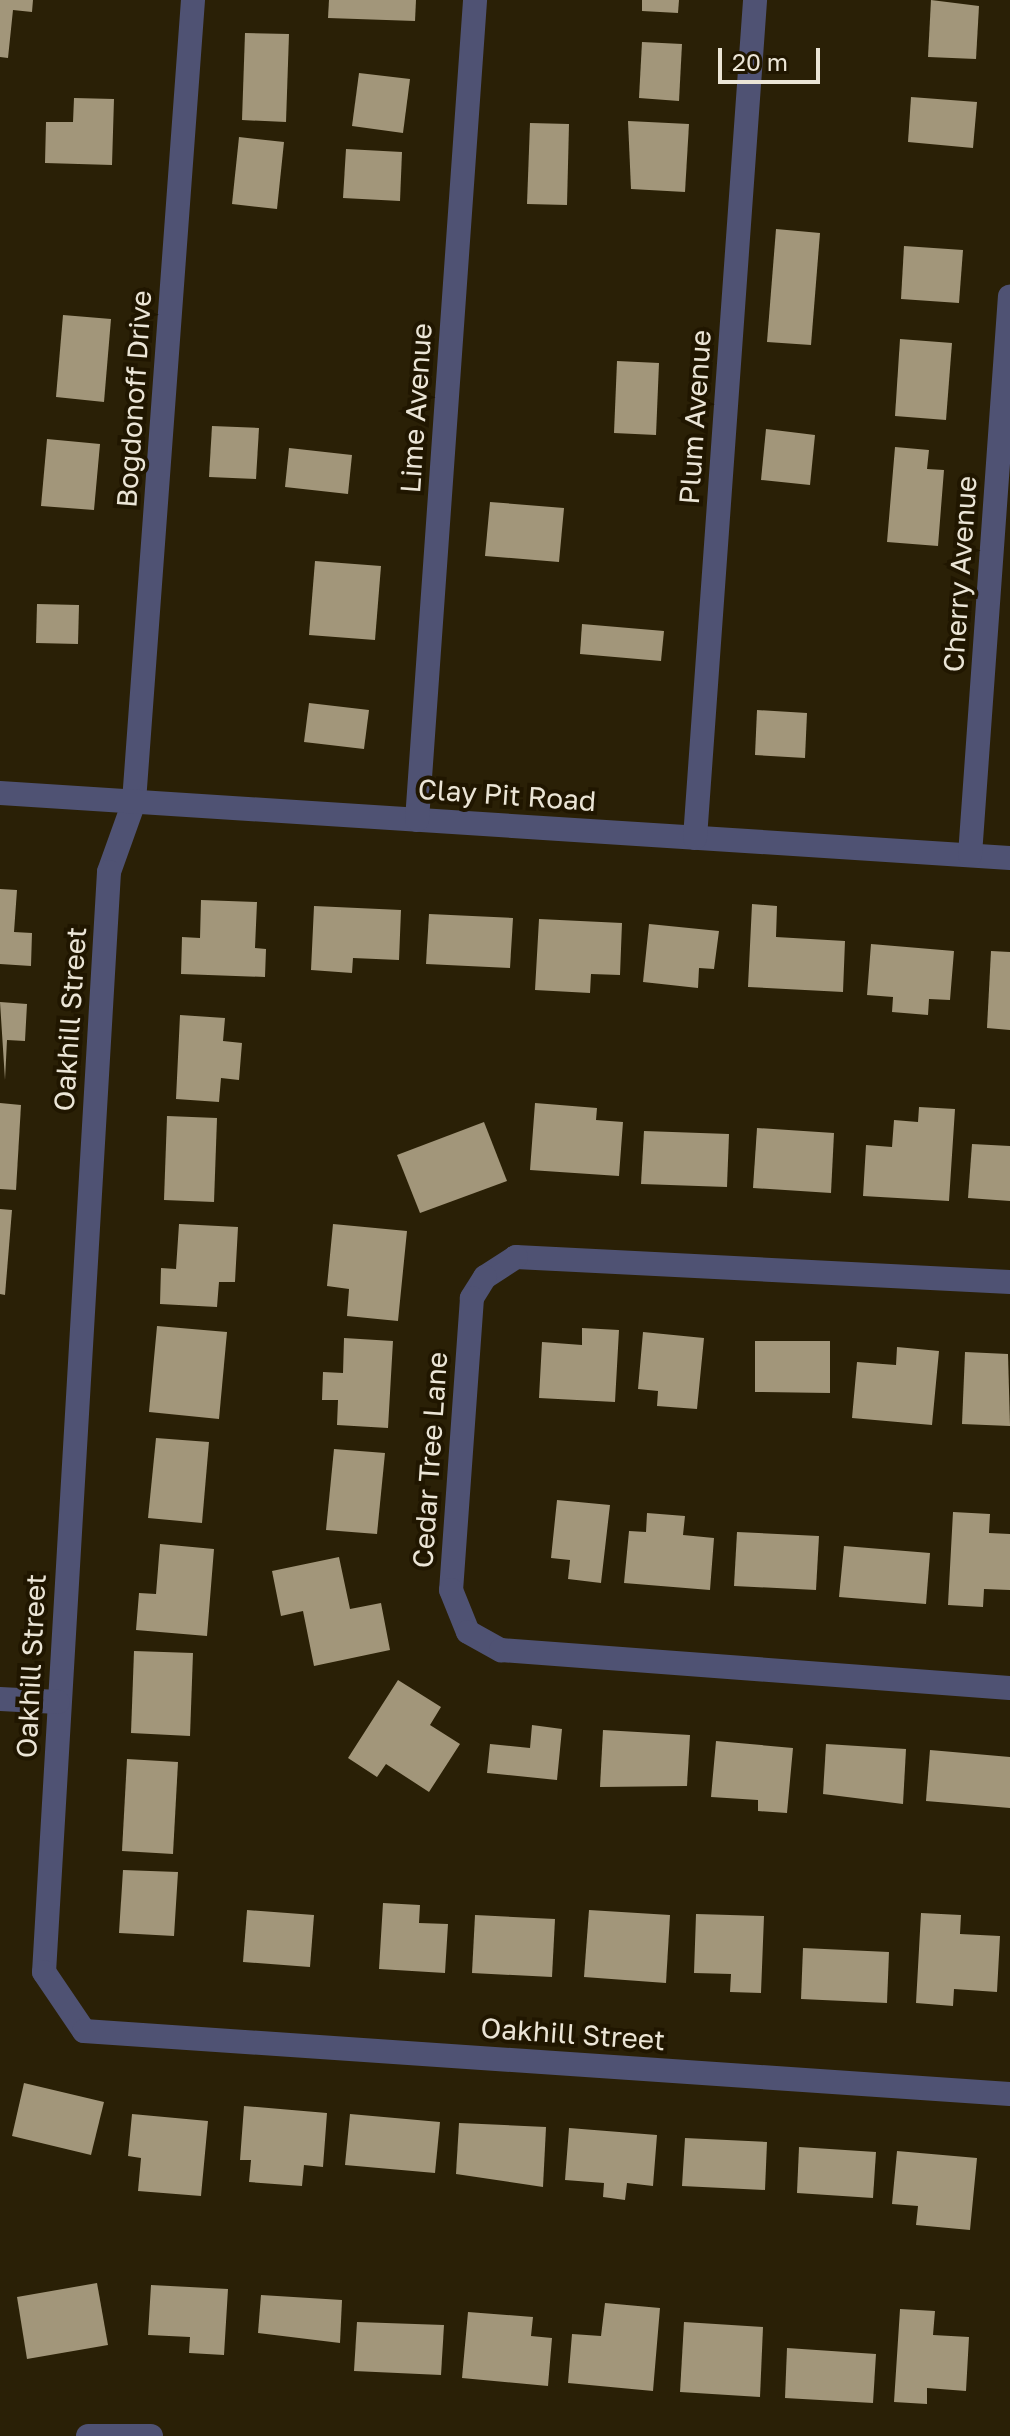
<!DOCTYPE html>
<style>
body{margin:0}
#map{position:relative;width:1010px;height:2436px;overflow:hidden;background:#2a2006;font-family:"Golos Text",sans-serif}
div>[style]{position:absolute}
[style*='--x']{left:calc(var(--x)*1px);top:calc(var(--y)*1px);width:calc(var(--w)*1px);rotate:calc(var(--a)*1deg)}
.building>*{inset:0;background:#a2967a}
.minor>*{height:24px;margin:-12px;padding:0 12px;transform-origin:12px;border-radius:12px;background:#4f5273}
span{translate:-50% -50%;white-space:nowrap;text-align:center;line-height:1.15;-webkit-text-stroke:8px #201600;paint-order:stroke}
.street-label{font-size:28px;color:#ebe5d6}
.scale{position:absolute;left:718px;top:48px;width:102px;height:36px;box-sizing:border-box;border:4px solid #ebe5d6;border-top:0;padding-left:10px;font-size:24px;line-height:28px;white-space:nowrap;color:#ebe5d6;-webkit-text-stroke:6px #201600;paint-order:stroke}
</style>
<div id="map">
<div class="building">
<i style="clip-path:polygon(0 0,33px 0,32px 12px,13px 10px,8px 58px,0 57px)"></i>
<i style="clip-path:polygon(329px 0,416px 0,415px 21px,328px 18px)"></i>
<i style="clip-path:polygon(642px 0,679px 0,678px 13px,642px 11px)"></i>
<i style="clip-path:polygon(931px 0,979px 6px,976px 59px,928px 57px)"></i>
<i style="clip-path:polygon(245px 33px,289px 34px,286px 122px,242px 120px)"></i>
<i style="clip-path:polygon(642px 42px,682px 44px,679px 101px,639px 98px)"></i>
<i style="clip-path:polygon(359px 73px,410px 79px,403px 133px,352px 126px)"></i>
<i style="clip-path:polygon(911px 97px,977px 102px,973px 148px,908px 142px)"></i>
<i style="clip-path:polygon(74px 98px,114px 99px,112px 165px,45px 163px,46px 122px,73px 122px)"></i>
<i style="clip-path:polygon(628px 121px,689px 124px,685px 192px,631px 189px)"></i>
<i style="clip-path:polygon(530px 123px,569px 124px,567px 205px,527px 204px)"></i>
<i style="clip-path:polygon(239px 137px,284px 142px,277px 209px,232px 204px)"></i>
<i style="clip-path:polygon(346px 149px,402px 152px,400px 201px,343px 198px)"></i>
<i style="clip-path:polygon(776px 229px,820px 233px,811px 345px,767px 342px)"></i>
<i style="clip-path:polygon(904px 246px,963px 250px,959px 303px,901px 299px)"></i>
<i style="clip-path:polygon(63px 315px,111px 319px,104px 402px,56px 397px)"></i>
<i style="clip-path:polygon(900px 339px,952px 343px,946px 420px,895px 416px)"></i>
<i style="clip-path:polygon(617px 361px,659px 363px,656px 435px,614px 433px)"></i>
<i style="clip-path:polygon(212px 426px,259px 428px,256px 479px,209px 477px)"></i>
<i style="clip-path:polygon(766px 429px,815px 435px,810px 485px,761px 480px)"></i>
<i style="clip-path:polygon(47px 439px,100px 444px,94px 510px,41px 506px)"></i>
<i style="clip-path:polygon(895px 447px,929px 450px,927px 469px,944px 470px,938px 546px,887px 542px)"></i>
<i style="clip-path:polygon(289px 448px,352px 455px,348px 494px,285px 487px)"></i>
<i style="clip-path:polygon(490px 502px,564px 508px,559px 562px,485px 556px)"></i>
<i style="clip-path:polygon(315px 561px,381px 566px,375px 640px,309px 635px)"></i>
<i style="clip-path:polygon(37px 604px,79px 605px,78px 644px,36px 643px)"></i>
<i style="clip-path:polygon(582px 624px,664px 631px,661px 661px,580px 654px)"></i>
<i style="clip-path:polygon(309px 703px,369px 710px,364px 749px,304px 742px)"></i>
<i style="clip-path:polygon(757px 710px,807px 713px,805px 758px,755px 755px)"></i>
<i style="clip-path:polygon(0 889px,17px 890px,14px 932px,32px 933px,31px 966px,0 964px)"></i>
<i style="clip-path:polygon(201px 900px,257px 902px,255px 948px,266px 949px,265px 977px,181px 974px,182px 937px,200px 938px)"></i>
<i style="clip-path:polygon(752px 904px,777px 906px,776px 937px,845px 941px,843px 992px,748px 987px)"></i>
<i style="clip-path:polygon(314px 906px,401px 910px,399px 960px,353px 958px,352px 973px,311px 970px)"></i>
<i style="clip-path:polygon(429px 914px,513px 918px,510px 968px,426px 964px)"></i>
<i style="clip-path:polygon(539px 919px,622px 923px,620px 975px,591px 974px,590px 993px,535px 990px)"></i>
<i style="clip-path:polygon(649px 924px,719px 931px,714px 969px,699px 968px,698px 988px,643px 982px)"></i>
<i style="clip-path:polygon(871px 944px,954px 951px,950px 1000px,929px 999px,928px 1015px,892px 1012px,893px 997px,867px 995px)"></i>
<i style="clip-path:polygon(991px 951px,1010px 952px,1010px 1030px,987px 1028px)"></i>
<i style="clip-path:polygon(0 1002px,27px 1004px,25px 1041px,7px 1040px,5px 1080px)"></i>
<i style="clip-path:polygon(180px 1015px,225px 1018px,223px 1041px,242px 1043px,239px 1080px,221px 1078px,219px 1102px,176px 1099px)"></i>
<i style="clip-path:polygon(0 1103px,21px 1105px,16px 1190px,0 1189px)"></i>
<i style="clip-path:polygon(535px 1103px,597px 1108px,596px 1120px,623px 1122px,619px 1176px,530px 1170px)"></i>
<i style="clip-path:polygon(919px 1107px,955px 1109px,949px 1201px,863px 1196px,866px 1145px,892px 1147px,894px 1120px,918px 1122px)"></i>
<i style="clip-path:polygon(167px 1116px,217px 1118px,214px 1202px,164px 1200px)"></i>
<i style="clip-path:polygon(484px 1122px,507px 1181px,420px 1213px,397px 1155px)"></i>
<i style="clip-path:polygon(757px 1128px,834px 1133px,831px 1193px,753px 1188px)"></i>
<i style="clip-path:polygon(644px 1131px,729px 1134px,727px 1187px,641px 1184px)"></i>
<i style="clip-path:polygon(972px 1144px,1010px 1146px,1010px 1201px,968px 1198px)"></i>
<i style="clip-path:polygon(0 1209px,12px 1210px,5px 1295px,0 1294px)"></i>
<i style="clip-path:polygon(179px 1224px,238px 1227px,235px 1282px,219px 1282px,217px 1307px,160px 1304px,161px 1268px,176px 1269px)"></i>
<i style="clip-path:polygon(333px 1224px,407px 1231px,398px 1321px,347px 1316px,349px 1289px,327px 1286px)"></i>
<i style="clip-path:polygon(157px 1326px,227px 1332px,219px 1419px,149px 1412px)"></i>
<i style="clip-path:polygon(582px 1328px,619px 1330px,615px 1402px,539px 1398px,542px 1342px,582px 1345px)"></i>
<i style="clip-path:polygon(643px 1332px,704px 1338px,697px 1409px,657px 1406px,658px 1391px,638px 1389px)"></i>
<i style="clip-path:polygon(344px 1338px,393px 1341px,388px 1428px,337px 1425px,338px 1400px,322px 1400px,323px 1372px,343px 1373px)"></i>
<i style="clip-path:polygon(755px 1341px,830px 1341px,830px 1393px,755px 1392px)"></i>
<i style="clip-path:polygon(897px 1347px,939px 1351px,932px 1425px,852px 1418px,857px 1362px,896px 1365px)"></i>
<i style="clip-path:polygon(965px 1352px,1008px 1354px,1010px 1426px,962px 1424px)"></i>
<i style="clip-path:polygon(156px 1438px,209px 1442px,202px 1523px,148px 1518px)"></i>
<i style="clip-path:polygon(334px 1449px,385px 1453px,377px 1534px,326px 1530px)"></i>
<i style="clip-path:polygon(557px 1500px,610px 1505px,601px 1583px,568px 1579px,570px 1560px,551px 1558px)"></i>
<i style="clip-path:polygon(953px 1512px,990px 1514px,989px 1533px,1010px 1534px,1010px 1590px,984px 1589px,983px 1607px,948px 1605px)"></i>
<i style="clip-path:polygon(647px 1513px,685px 1516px,683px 1535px,714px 1538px,710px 1590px,624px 1583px,629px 1531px,646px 1532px)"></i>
<i style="clip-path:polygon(737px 1532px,819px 1536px,816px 1590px,734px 1586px)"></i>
<i style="clip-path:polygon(160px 1544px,214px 1549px,207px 1636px,136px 1630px,139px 1593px,156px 1594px)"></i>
<i style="clip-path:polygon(844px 1546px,930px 1553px,926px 1604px,839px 1597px)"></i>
<i style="clip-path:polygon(339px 1557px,350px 1609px,381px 1603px,390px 1650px,314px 1666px,303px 1611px,281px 1616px,272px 1571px)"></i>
<i style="clip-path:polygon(134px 1651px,193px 1653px,190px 1736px,131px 1733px)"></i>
<i style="clip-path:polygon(398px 1680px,441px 1707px,430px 1725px,460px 1744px,429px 1792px,386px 1764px,377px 1777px,348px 1758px)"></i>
<i style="clip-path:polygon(532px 1725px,562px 1729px,557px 1780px,487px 1773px,490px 1744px,530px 1748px)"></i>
<i style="clip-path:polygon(603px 1730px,690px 1735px,687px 1786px,600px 1787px)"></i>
<i style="clip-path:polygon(716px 1741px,793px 1748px,787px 1813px,758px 1811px,758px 1800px,711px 1797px)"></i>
<i style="clip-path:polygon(826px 1744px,906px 1749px,903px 1804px,823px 1794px)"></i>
<i style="clip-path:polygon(930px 1750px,1010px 1757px,1010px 1808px,926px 1801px)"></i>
<i style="clip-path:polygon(127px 1759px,178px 1762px,173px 1854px,122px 1851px)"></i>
<i style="clip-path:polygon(123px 1870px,178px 1872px,174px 1936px,119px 1933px)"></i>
<i style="clip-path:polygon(383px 1903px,420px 1905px,419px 1923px,448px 1924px,445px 1973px,379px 1969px)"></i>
<i style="clip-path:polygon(247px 1910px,314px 1915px,310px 1967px,243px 1962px)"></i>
<i style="clip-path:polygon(589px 1910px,670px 1915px,666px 1983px,584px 1977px)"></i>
<i style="clip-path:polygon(921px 1913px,961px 1915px,960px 1934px,1000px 1936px,997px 1992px,954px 1989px,953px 2006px,916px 2003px)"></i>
<i style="clip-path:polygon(696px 1914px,764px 1916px,761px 1993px,730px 1992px,731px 1974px,694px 1973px)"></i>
<i style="clip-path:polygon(475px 1915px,555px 1919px,552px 1977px,472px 1973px)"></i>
<i style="clip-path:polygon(803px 1948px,889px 1952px,887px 2003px,801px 1999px)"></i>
<i style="clip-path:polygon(24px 2083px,104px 2102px,91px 2155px,12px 2136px)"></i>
<i style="clip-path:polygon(244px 2106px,327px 2113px,323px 2167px,304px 2165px,302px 2186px,249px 2182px,251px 2160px,240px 2160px)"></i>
<i style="clip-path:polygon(132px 2114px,208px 2121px,201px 2196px,138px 2191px,141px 2158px,128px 2156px)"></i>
<i style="clip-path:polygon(350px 2114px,440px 2122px,435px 2173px,345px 2165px)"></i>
<i style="clip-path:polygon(459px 2123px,546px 2127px,543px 2187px,456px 2174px)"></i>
<i style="clip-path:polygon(569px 2128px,657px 2135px,653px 2186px,627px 2183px,625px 2200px,603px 2197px,604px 2183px,565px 2180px)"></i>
<i style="clip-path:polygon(685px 2138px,767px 2142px,765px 2190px,682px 2186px)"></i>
<i style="clip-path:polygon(799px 2147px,876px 2152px,873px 2198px,797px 2193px)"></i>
<i style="clip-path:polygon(897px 2151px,977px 2158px,970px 2230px,916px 2225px,918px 2206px,892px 2204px)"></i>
<i style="clip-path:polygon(97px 2283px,108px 2345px,27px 2359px,17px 2297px)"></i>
<i style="clip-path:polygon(151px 2285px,228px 2289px,224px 2355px,189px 2353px,190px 2337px,148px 2335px)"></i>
<i style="clip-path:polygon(261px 2295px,342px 2300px,340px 2343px,258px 2333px)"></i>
<i style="clip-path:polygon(605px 2303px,660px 2308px,653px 2391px,568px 2383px,572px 2334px,601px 2336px)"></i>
<i style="clip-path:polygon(900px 2309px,935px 2311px,933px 2335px,969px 2337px,966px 2391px,927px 2388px,927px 2404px,894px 2402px)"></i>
<i style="clip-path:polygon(468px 2312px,533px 2317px,531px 2336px,552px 2338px,548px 2386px,462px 2378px)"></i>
<i style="clip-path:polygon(357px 2322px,444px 2325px,441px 2375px,354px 2371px)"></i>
<i style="clip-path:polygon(684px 2322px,763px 2327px,760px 2397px,680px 2392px)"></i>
<i style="clip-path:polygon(787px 2348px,876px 2354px,873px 2403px,785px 2398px)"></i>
</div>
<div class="minor">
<i style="--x:193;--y:0;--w:804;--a:94.21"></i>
<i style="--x:134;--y:802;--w:74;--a:109.7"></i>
<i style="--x:109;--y:872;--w:1102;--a:93.38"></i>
<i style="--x:44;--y:1972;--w:71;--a:55.9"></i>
<i style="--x:84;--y:2031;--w:928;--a:3.89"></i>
<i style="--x:0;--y:793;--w:1012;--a:3.68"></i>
<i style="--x:417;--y:820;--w:822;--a:-85.95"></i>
<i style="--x:695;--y:838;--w:840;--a:-85.9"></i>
<i style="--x:970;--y:855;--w:560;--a:-85.91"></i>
<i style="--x:1010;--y:1282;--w:495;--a:-177.1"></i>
<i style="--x:516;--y:1257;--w:37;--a:147"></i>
<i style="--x:485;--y:1277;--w:25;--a:122"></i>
<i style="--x:472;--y:1298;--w:293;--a:94.1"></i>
<i style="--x:451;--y:1590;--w:45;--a:68"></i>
<i style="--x:468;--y:1632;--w:38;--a:29"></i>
<i style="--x:501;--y:1650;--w:510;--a:4.27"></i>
<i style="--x:0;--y:1699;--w:58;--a:3"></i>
<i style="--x:88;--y:2436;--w:63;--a:0"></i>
</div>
<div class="street-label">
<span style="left:134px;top:399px;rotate:-86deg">Bogdonoff Drive</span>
<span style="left:416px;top:408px;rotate:-86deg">Lime Avenue</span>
<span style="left:695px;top:417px;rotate:-86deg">Plum Avenue</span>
<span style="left:960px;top:574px;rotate:-86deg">Cherry Avenue</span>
<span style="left:507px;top:795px;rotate:4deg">Clay Pit Road</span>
<span style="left:70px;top:1019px;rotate:-86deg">Oakhill Street</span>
<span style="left:430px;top:1460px;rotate:-86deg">Cedar Tree Lane</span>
<span style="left:31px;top:1666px;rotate:-87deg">Oakhill Street</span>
<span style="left:573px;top:2034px;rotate:4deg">Oakhill Street</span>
</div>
<div class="scale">20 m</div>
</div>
